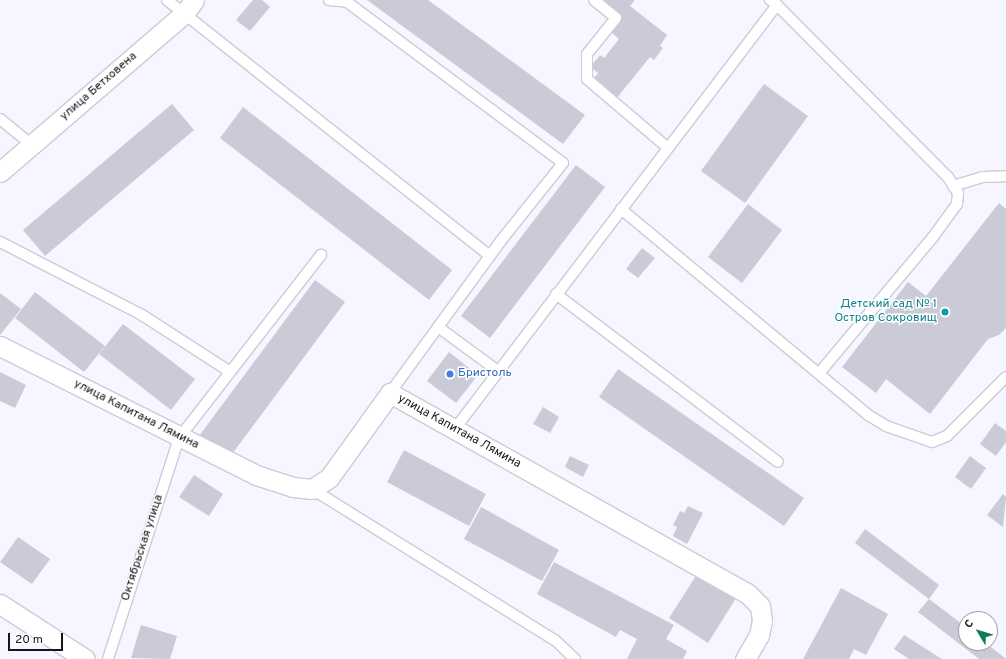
<!DOCTYPE html>
<meta charset="utf-8">
<style>
body{margin:0}
#map{position:relative;width:1006px;height:659px;overflow:hidden;background:#f5f6ff;font-family:Overpass,sans-serif}
div>[style]{position:absolute}
[style*='--x']{left:calc(var(--x)*1px);top:calc(var(--y)*1px);width:calc(var(--w)*1px);rotate:calc(var(--a)*1deg)}
.building>*{inset:0;background:#cacbd6}
.roads{filter:drop-shadow(1px 0 #cbccd6) drop-shadow(-1px 0 #cbccd6) drop-shadow(0 1px #cbccd6) drop-shadow(0 -1px #cbccd6)}
.service>*{height:10px;margin:-5px;padding:0 5px;transform-origin:5px;border-radius:5px;background:#fff}
.minor>*{height:19px;margin:-9.5px;padding:0 9.5px;transform-origin:9.5px;border-radius:9.5px;background:#fff}
.dots>*{width:11px;height:11px;translate:-50% -50%;box-sizing:border-box;border:2px solid #fff;border-radius:50%}
span{translate:-50% -50%;white-space:nowrap;text-align:center;line-height:1.15;-webkit-text-stroke:3px #fff;paint-order:stroke}
.street-label{font-size:12px;color:#151619}
.culture-label{font-size:12px;color:#0d838f}
.right{translate:-100% -50%;text-align:right}
.shop-label{font-size:12px;color:#366cbe}
.left{translate:0 -50%;text-align:left}
.north{position:absolute;left:958px;top:611px;width:40px;height:40px;box-sizing:border-box;background:#fff;border:1px solid #a1a2a3;border-radius:50%;rotate:308deg;font-size:11px;font-weight:700;line-height:16px;text-align:center;color:#151619}
.north::after{content:'';display:block;margin:auto;width:14px;height:18px;background:#0e7c57;clip-path:polygon(50% 0,100% 100%,50% 72%,0 100%)}
.scale{position:absolute;left:8px;top:633px;width:55px;height:18px;box-sizing:border-box;border:2px solid #151619;border-top:0;padding-left:5px;font-size:12px;line-height:14px;white-space:nowrap;color:#151619;-webkit-text-stroke:3px #fff;paint-order:stroke}
</style>
<div id="map">
<div class="building">
<i style="clip-path:polygon(253px 0,262px 0,270px 7px,250px 31px,236px 20px)"></i>
<i style="clip-path:polygon(367px 0,428px 0,585px 115px,563px 144px)"></i>
<i style="clip-path:polygon(601px 0,635px 0,630px 6px,667px 35px,660px 46px,663px 48px,654px 60px,650px 57px,616px 99px,593px 80px,598px 73px,590px 67px,600px 55px,604px 58px,619px 39px,610px 31px,622px 16px)"></i>
<i style="clip-path:polygon(764px 84px,808px 116px,745px 203px,701px 171px)"></i>
<i style="clip-path:polygon(172px 104px,194px 130px,45px 256px,23px 230px)"></i>
<i style="clip-path:polygon(243px 107px,452px 270px,429px 300px,220px 138px)"></i>
<i style="clip-path:polygon(576px 165px,605px 187px,490px 338px,461px 316px)"></i>
<i style="clip-path:polygon(999px 203px,1006px 209px,1006px 328px,999px 335px,988px 339px,930px 414px,886px 379px,876px 393px,842px 367px,908px 282px,926px 296px)"></i>
<i style="clip-path:polygon(748px 204px,782px 230px,742px 283px,708px 257px)"></i>
<i style="clip-path:polygon(642px 248px,655px 258px,638px 278px,626px 269px)"></i>
<i style="clip-path:polygon(315px 280px,345px 302px,229px 458px,199px 436px)"></i>
<i style="clip-path:polygon(35px 292px,105px 346px,84px 372px,15px 318px)"></i>
<i style="clip-path:polygon(0 293px,21px 309px,0 335px)"></i>
<i style="clip-path:polygon(123px 324px,195px 379px,171px 410px,99px 354px)"></i>
<i style="clip-path:polygon(449px 352px,478px 375px,456px 403px,427px 381px)"></i>
<i style="clip-path:polygon(618px 369px,804px 498px,784px 526px,599px 397px)"></i>
<i style="clip-path:polygon(0 372px,26px 385px,15px 408px,0 401px)"></i>
<i style="clip-path:polygon(543px 407px,559px 417px,550px 433px,533px 424px)"></i>
<i style="clip-path:polygon(995px 423px,1006px 431px,1006px 442px,996px 456px,980px 444px)"></i>
<i style="clip-path:polygon(404px 450px,486px 494px,469px 526px,387px 482px)"></i>
<i style="clip-path:polygon(570px 456px,589px 465px,583px 477px,565px 467px)"></i>
<i style="clip-path:polygon(970px 456px,986px 468px,971px 489px,955px 477px)"></i>
<i style="clip-path:polygon(194px 475px,223px 494px,209px 516px,179px 497px)"></i>
<i style="clip-path:polygon(1003px 494px,1006px 497px,1003px 527px,987px 515px)"></i>
<i style="clip-path:polygon(688px 506px,703px 513px,687px 544px,673px 536px,677px 527px,673px 525px,680px 511px,684px 513px)"></i>
<i style="clip-path:polygon(481px 507px,559px 550px,542px 581px,464px 539px)"></i>
<i style="clip-path:polygon(865px 529px,939px 585px,929px 599px,855px 543px)"></i>
<i style="clip-path:polygon(18px 537px,50px 559px,32px 584px,0 562px)"></i>
<i style="clip-path:polygon(554px 562px,674px 625px,666px 639px,687px 651px,683px 659px,627px 659px,637px 639px,620px 630px,616px 637px,537px 594px)"></i>
<i style="clip-path:polygon(699px 571px,738px 595px,708px 643px,669px 618px)"></i>
<i style="clip-path:polygon(841px 588px,888px 614px,866px 655px,854px 649px,849px 659px,803px 659px)"></i>
<i style="clip-path:polygon(929px 599px,966px 627px,966px 643px,986px 643px,1006px 659px,979px 659px,918px 612px)"></i>
<i style="clip-path:polygon(141px 625px,177px 636px,170px 659px,131px 658px)"></i>
<i style="clip-path:polygon(904px 635px,942px 659px,909px 659px,894px 649px)"></i>
</div>
<div class="roads">
<div class="service">
<i style="--x:167;--y:0;--w:412;--a:38.4"></i>
<i style="--x:329;--y:0;--w:18;--a:6"></i>
<i style="--x:347;--y:2;--w:269;--a:36.7"></i>
<i style="--x:563;--y:163;--w:101;--a:128.6"></i>
<i style="--x:500;--y:242;--w:187;--a:126.1"></i>
<i style="--x:594;--y:0;--w:28;--a:39"></i>
<i style="--x:616;--y:18;--w:46;--a:128.9"></i>
<i style="--x:587;--y:54;--w:25;--a:90"></i>
<i style="--x:587;--y:79;--w:106;--a:40.4"></i>
<i style="--x:777;--y:5;--w:243;--a:45.2"></i>
<i style="--x:948;--y:177;--w:19;--a:58"></i>
<i style="--x:958;--y:193;--w:11;--a:95"></i>
<i style="--x:957;--y:204;--w:41;--a:126"></i>
<i style="--x:933;--y:237;--w:176;--a:129.9"></i>
<i style="--x:0;--y:119;--w:41;--a:39.1"></i>
<i style="--x:953;--y:186;--w:31;--a:-17"></i>
<i style="--x:983;--y:177;--w:23;--a:-2"></i>
<i style="--x:621;--y:209;--w:322;--a:39.8"></i>
<i style="--x:868;--y:415;--w:21;--a:31"></i>
<i style="--x:886;--y:426;--w:49;--a:19.2"></i>
<i style="--x:932;--y:442;--w:16;--a:-22"></i>
<i style="--x:947;--y:436;--w:83;--a:-45"></i>
<i style="--x:0;--y:242;--w:160;--a:27.2"></i>
<i style="--x:142;--y:315;--w:103;--a:32.8"></i>
<i style="--x:556;--y:294;--w:278;--a:37.1"></i>
<i style="--x:438;--y:327;--w:74;--a:36.3"></i>
<i style="--x:454;--y:430;--w:534;--a:-52.77"></i>
<i style="--x:777;--y:5;--w:9;--a:-144"></i>
<i style="--x:312;--y:489;--w:286;--a:31.9"></i>
<i style="--x:555;--y:640;--w:28;--a:44"></i>
<i style="--x:108;--y:659;--w:232;--a:-72.2"></i>
<i style="--x:179;--y:438;--w:232;--a:-52.2"></i>
</div>
<div class="minor">
<i style="--x:0;--y:172;--w:243;--a:-40.7"></i>
<i style="--x:184;--y:14;--w:17;--a:-54"></i>
<i style="--x:0;--y:346;--w:287;--a:26.7"></i>
<i style="--x:256;--y:475;--w:39;--a:18"></i>
<i style="--x:293;--y:487;--w:19;--a:6"></i>
<i style="--x:312;--y:489;--w:20;--a:-33"></i>
<i style="--x:329;--y:478;--w:105;--a:-54.3"></i>
<i style="--x:390;--y:393;--w:409;--a:29.3"></i>
<i style="--x:747;--y:593;--w:18;--a:45"></i>
<i style="--x:760;--y:606;--w:15;--a:82"></i>
<i style="--x:762;--y:621;--w:14;--a:102"></i>
<i style="--x:759;--y:635;--w:28;--a:120"></i>
<i style="--x:0;--y:604;--w:101;--a:32.9"></i>
</div>
</div>
<div class="dots">
<i style="left:945px;top:312px;background:#0f9aa8"></i>
<i style="left:450px;top:374px;background:#3f7fe0"></i>
</div>
<div class="street-label">
<span style="left:99px;top:87px;rotate:-41deg">улица Бетховена</span>
<span style="left:136px;top:415px;rotate:27deg">улица Капитана Лямина</span>
<span style="left:459px;top:432px;rotate:29deg">улица Капитана Лямина</span>
<span style="left:143px;top:548px;rotate:-72deg">Октябрьская улица</span>
</div>
<div class="culture-label">
<span class="right" style="left:937px;top:312px">Детский сад № 1<br>Остров Сокровищ</span>
</div>
<div class="shop-label">
<span class="left" style="left:458px;top:374px">Бристоль</span>
</div>
<div class="north">С</div>
<div class="scale">20 m</div>
</div>
